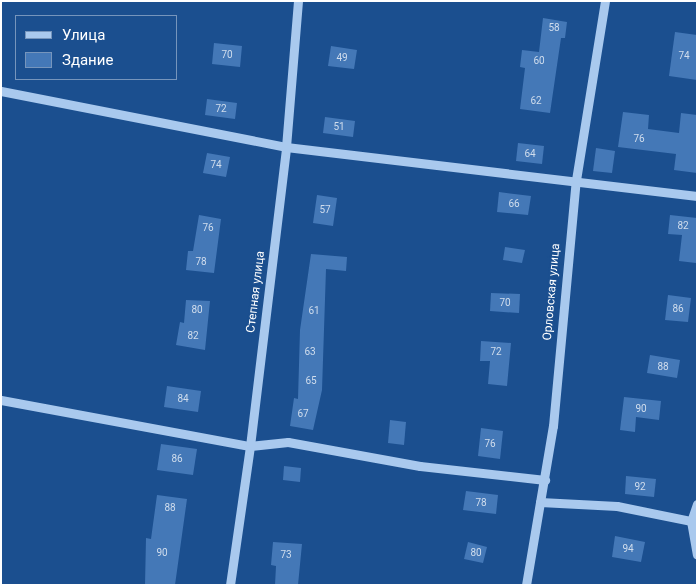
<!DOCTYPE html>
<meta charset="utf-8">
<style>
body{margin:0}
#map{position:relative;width:698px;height:586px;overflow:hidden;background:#1b4f8f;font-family:Roboto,sans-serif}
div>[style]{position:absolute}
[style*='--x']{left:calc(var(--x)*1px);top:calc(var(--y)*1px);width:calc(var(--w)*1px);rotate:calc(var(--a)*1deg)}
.building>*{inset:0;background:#4478b7}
.minor>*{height:9px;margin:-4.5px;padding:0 4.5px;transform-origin:4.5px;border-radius:4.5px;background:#a9c9ee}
span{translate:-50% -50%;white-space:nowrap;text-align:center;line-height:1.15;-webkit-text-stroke:4px #1b4f8f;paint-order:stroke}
.number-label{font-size:10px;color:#d0dded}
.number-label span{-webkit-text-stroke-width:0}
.street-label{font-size:12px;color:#fff}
.frame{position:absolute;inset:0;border:2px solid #fff;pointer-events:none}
.legend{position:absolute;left:15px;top:15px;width:162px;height:65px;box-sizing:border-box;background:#1b4f8f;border:1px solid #7695bc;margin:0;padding:6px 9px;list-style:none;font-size:15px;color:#fff}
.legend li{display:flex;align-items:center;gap:10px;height:25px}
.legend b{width:25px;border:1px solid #7695bc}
</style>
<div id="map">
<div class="building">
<i style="clip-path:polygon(543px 18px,567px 22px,565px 38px,561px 38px,550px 113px,520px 109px,525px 68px,520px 67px,522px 50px,539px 52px)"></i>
<i style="clip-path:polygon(675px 32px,697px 35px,697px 80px,669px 76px)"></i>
<i style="clip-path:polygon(214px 43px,242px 46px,240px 67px,212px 64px)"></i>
<i style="clip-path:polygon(331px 46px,357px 50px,354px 69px,328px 66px)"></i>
<i style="clip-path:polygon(207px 99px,237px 103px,235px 119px,205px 115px)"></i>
<i style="clip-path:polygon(623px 112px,649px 115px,648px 129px,679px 133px,681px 113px,697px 115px,697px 173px,674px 170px,676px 154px,618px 147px)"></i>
<i style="clip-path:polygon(325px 117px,355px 121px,353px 137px,323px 133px)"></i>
<i style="clip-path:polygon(518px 143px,544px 146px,542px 164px,516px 161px)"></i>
<i style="clip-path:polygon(596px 148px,615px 151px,612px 173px,593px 171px)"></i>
<i style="clip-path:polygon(207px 153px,230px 157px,226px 177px,203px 173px)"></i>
<i style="clip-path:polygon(499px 192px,531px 196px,528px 215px,497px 212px)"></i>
<i style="clip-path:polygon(317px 195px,337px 198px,333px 226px,313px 223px)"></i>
<i style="clip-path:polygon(199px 215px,221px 219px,214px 273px,186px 270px,188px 251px,193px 251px)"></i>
<i style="clip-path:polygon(670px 215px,697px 218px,696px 263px,679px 261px,682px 235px,668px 234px)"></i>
<i style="clip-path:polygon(505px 247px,525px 250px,522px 263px,503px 260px)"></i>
<i style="clip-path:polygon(311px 254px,347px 257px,346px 271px,326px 269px,322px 390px,313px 430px,290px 426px,294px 398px,298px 399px,300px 330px)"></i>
<i style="clip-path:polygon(491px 293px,520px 294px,519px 313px,490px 311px)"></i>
<i style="clip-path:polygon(668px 295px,691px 298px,688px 322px,665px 320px)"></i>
<i style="clip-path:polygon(186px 300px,210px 301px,205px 350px,176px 345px,180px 322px,184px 323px)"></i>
<i style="clip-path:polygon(481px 341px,511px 343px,507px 386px,488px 384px,490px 361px,480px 361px)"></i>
<i style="clip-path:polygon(650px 355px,680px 360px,677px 378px,647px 373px)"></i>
<i style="clip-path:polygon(167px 386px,201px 391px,198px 412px,164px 407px)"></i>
<i style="clip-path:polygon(624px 397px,661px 401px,659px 420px,636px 417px,635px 432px,620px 430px)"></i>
<i style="clip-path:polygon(390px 420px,406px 422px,404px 445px,388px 443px)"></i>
<i style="clip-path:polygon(481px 428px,503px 431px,500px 459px,478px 456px)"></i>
<i style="clip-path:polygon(161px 444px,197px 449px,193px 475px,157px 470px)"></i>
<i style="clip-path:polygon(284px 466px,301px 468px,300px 482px,283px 480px)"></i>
<i style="clip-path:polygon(626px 476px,656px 479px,654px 497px,625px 494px)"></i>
<i style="clip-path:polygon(466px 491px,498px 495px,496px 514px,463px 510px)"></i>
<i style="clip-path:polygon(157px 495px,187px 499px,175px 585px,145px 585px,146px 538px,151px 539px)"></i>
<i style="clip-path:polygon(615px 536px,645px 542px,641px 562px,612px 557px)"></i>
<i style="clip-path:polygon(273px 542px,302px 544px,298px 585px,275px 585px,276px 566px,271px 565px)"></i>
<i style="clip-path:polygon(468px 542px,487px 547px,483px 563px,464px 559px)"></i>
</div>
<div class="minor">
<i style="--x:1;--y:91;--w:290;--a:11.1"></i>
<i style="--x:286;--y:147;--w:414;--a:6.8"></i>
<i style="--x:1;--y:400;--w:253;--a:10.5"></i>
<i style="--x:250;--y:446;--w:38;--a:-6"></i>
<i style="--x:288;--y:442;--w:134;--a:10.3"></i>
<i style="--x:420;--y:466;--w:126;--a:6.4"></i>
<i style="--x:540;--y:502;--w:77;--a:3"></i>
<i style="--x:617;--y:506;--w:76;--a:11.5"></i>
<i style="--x:697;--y:504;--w:18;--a:109"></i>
<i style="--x:691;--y:521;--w:34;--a:80"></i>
<i style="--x:230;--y:585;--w:140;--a:-81.8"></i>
<i style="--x:250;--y:446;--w:301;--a:-83.1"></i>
<i style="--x:286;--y:147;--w:146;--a:-85.3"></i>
<i style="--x:526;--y:585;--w:161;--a:-80.4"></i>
<i style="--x:553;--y:426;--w:247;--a:-84.7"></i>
<i style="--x:576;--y:180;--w:181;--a:-80.8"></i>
</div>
<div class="number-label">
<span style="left:554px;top:28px">58</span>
<span style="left:227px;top:55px">70</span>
<span style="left:684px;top:56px">74</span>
<span style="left:342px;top:58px">49</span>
<span style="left:539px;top:61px">60</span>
<span style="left:536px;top:101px">62</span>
<span style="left:221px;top:109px">72</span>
<span style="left:339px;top:127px">51</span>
<span style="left:639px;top:139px">76</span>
<span style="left:530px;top:154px">64</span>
<span style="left:216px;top:165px">74</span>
<span style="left:514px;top:204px">66</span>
<span style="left:325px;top:210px">57</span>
<span style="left:683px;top:226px">82</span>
<span style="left:208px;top:228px">76</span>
<span style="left:201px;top:262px">78</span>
<span style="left:505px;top:303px">70</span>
<span style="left:678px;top:309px">86</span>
<span style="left:197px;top:310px">80</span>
<span style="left:314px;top:311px">61</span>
<span style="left:193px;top:336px">82</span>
<span style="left:310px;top:352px">63</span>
<span style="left:496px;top:352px">72</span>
<span style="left:663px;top:367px">88</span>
<span style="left:311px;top:381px">65</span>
<span style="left:183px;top:399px">84</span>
<span style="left:641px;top:409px">90</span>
<span style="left:303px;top:414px">67</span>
<span style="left:490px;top:444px">76</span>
<span style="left:177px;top:459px">86</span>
<span style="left:640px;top:487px">92</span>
<span style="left:481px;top:503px">78</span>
<span style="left:170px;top:508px">88</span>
<span style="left:628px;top:549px">94</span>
<span style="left:162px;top:553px">90</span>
<span style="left:476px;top:553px">80</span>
<span style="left:286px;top:555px">73</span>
</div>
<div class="street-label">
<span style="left:256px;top:292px;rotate:-83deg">Степная улица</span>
<span style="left:552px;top:292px;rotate:-85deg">Орловская улица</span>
</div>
<div class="frame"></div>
<ul class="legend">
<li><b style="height:6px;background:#a9c9ee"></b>Улица</li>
<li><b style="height:14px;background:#4478b7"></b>Здание</li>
</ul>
</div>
